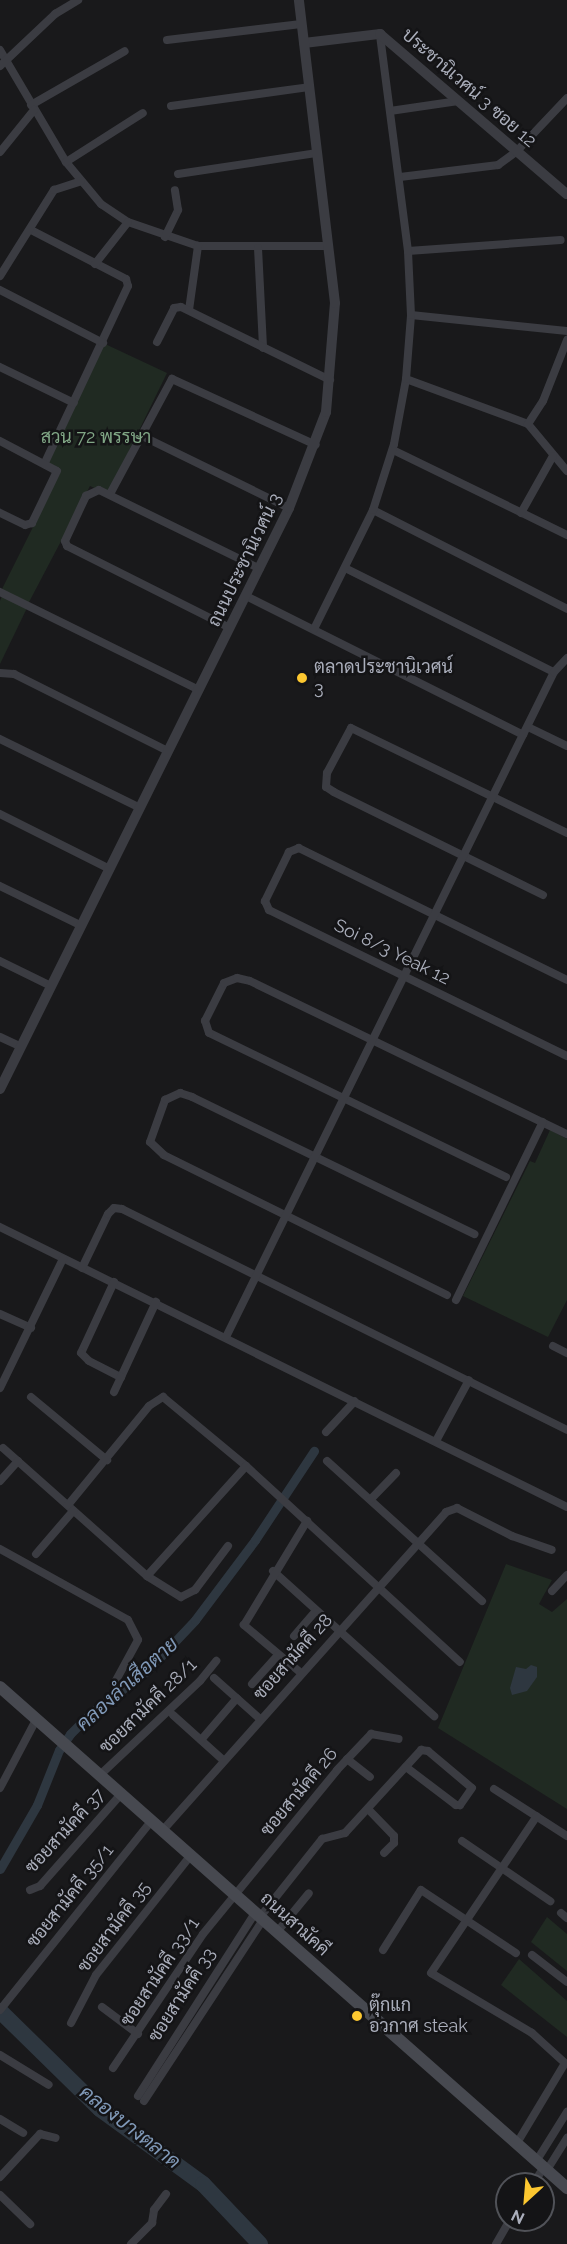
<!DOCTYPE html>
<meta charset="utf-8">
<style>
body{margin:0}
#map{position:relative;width:567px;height:2244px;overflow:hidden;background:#19191b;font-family:Raleway,Sarabun,sans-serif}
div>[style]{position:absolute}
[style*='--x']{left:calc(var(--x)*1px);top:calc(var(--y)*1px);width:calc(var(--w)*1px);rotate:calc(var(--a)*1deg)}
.green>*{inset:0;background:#202a22}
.water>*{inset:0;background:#2e3740}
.canal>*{height:9px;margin:-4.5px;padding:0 4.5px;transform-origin:4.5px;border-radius:4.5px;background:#2e3740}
.river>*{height:16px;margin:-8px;padding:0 8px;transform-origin:8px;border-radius:8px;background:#2e3740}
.minor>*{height:8px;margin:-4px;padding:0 4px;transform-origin:4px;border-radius:4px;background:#3b3c42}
.tertiary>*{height:10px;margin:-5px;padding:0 5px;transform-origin:5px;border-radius:5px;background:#3b3c42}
.secondary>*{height:12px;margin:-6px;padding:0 6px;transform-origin:6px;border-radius:6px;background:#474950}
.dots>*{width:16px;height:16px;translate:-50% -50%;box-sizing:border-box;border:3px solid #141416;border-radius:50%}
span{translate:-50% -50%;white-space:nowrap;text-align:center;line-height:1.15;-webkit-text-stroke:5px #141416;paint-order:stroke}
.street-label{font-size:18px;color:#aaaebb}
.park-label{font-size:18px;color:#81a786}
.poi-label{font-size:18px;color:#aaaebb}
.left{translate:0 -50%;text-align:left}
.water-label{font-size:20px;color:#8099b8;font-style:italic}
.north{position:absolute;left:495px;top:2172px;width:60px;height:60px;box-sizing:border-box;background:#141416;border:2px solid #505258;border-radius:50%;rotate:206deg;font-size:16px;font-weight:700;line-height:24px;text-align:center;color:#aaaebb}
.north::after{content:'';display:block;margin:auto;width:21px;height:27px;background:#fcc730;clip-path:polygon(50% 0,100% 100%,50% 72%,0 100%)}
</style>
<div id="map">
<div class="green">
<i style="clip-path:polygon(103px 343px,167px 373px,108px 494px,90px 486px,28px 604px,1px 591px,61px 471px,43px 463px)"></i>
<i style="clip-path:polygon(2px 596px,27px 608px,0 664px,0 601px)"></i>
<i style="clip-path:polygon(550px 1130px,567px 1139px,567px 1300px,548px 1337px,463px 1296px,530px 1161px,535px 1163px)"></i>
<i style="clip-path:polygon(506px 1564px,552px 1580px,539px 1604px,552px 1612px,567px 1599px,567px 1809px,438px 1728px)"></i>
<i style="clip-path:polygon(547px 1917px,567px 1934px,567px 1971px,531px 1942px)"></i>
<i style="clip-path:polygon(519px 1959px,567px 2001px,567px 2037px,501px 1985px)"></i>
</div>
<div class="water">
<i style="clip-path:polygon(531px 1665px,537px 1667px,537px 1677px,527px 1691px,512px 1695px,510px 1688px,516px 1667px,526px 1669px)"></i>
</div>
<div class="canal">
<i style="--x:0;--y:1869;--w:74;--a:-60"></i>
<i style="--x:37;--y:1805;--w:59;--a:-68.2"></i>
<i style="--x:59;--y:1750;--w:19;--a:-55"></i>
<i style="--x:70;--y:1734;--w:30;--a:-45"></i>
<i style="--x:91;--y:1713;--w:70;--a:-36.9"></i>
<i style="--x:147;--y:1671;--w:70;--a:-46.7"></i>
<i style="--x:195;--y:1620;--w:100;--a:-53.1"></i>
<i style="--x:255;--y:1540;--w:107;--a:-56.5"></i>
</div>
<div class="river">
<i style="--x:0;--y:2011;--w:140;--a:44.4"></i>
<i style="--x:100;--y:2109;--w:127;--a:36.1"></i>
<i style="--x:203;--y:2184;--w:83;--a:46.5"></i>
</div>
<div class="minor">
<i style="--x:167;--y:40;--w:135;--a:-6.8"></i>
<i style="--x:0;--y:50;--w:130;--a:59.5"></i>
<i style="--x:66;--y:162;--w:55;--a:50.2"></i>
<i style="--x:101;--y:204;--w:32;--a:34"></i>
<i style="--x:128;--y:222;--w:74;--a:18.9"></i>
<i style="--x:198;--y:246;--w:130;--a:0"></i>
<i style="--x:0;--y:66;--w:76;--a:-43.4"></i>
<i style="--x:55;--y:14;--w:27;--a:-31"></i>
<i style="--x:31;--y:105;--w:108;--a:-29.9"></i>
<i style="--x:171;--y:106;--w:139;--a:-7.8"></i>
<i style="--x:390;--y:111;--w:69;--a:-8.4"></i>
<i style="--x:0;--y:152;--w:54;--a:-51"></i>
<i style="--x:66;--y:162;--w:91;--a:-32.5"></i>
<i style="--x:178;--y:174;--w:141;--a:-8.6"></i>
<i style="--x:400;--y:177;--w:99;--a:-7"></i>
<i style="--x:498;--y:165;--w:22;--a:-36"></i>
<i style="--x:516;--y:152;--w:74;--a:-46.6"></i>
<i style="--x:31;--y:230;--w:107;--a:27.3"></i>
<i style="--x:126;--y:279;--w:7;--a:74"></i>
<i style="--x:128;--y:286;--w:195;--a:115.2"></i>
<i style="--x:165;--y:237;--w:30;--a:-64"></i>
<i style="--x:178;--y:210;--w:20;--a:-99"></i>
<i style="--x:258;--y:248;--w:100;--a:87.1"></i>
<i style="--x:408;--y:251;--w:153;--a:-4.1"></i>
<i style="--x:95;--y:264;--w:53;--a:-51.8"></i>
<i style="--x:0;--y:276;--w:102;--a:-57.9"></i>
<i style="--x:54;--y:190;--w:28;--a:-18"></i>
<i style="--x:0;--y:290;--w:116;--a:27.2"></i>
<i style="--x:189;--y:310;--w:65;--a:-82"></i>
<i style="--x:411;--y:315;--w:157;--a:5.9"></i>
<i style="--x:157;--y:342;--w:38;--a:-63"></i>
<i style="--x:174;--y:308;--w:7;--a:-8"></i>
<i style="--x:181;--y:307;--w:166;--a:26.1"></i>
<i style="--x:0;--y:367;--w:82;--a:25.9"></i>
<i style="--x:406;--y:379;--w:130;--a:20.2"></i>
<i style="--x:528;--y:424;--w:61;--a:50.3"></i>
<i style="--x:528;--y:424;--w:27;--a:-57"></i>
<i style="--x:543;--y:401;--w:66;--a:-68.5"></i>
<i style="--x:140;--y:435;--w:166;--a:26.1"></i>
<i style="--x:0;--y:441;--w:64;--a:27.8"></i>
<i style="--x:57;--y:471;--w:58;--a:115.7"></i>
<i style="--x:32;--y:523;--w:7;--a:164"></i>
<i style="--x:25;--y:525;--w:28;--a:-154"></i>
<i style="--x:393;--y:450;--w:194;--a:26"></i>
<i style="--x:110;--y:494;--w:131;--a:-61.7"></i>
<i style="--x:172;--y:379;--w:158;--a:24.6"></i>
<i style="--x:373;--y:510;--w:218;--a:27"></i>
<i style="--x:521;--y:513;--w:65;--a:-60.7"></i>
<i style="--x:345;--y:568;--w:233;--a:26.5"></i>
<i style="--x:0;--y:592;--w:222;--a:26.2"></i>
<i style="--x:246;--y:596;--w:310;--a:26.6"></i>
<i style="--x:230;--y:628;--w:182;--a:-153.3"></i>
<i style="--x:67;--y:546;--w:5;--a:-112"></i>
<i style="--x:65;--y:541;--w:50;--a:-65"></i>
<i style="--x:86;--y:496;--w:14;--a:-25"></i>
<i style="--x:99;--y:490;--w:179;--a:26.1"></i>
<i style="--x:314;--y:629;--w:133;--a:-63.6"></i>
<i style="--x:373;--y:510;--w:69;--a:-72.3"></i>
<i style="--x:394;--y:444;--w:66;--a:-79.5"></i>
<i style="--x:406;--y:379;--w:64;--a:-85.5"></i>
<i style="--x:411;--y:315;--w:64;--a:-92.7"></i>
<i style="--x:408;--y:251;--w:219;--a:-97.4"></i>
<i style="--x:0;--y:673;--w:14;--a:4"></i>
<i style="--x:14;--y:674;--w:172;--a:26.6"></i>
<i style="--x:528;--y:727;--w:43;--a:26"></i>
<i style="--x:0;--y:739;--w:156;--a:26.2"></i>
<i style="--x:0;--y:814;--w:123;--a:26.6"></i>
<i style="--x:0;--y:886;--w:91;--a:26"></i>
<i style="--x:543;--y:895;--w:233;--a:-153.8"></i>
<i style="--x:334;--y:792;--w:9;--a:-148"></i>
<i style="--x:326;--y:787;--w:14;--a:-86"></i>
<i style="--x:327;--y:773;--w:51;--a:-61.9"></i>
<i style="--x:351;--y:728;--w:240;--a:25.9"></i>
<i style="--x:0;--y:961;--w:57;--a:26.1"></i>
<i style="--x:567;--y:980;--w:299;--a:-153.8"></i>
<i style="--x:299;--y:848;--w:11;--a:158"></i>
<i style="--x:289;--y:852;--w:55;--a:116.1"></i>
<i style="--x:265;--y:901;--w:10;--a:66"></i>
<i style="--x:269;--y:910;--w:332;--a:26.1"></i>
<i style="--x:0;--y:1037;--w:23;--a:25"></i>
<i style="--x:506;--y:1177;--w:330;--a:-154.1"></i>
<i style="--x:209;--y:1033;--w:13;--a:-108"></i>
<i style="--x:205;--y:1021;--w:42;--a:-63.4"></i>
<i style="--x:224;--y:983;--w:14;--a:-21"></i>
<i style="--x:237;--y:978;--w:13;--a:13"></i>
<i style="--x:250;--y:981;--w:352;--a:25.8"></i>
<i style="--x:0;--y:1227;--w:632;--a:26.28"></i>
<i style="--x:82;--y:1268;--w:60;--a:-64.3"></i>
<i style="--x:108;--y:1214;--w:8;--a:-45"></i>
<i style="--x:114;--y:1208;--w:8;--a:7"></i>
<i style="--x:122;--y:1209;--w:497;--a:26.4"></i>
<i style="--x:114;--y:1282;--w:78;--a:114.9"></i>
<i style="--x:81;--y:1353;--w:11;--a:45"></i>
<i style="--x:89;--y:1361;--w:36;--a:27"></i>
<i style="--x:121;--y:1377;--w:83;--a:-65"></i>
<i style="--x:447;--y:1295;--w:316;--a:-153.7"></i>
<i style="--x:164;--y:1155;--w:19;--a:-137"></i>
<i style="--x:150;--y:1142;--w:45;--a:-70.3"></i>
<i style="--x:165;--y:1100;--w:17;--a:-25"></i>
<i style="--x:180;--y:1093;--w:13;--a:18"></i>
<i style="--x:192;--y:1097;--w:314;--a:25.9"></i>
<i style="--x:456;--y:1300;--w:198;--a:-64"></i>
<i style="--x:0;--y:1314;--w:34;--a:24"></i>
<i style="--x:226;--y:1337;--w:741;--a:-63.75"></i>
<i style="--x:554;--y:672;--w:19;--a:-47"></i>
<i style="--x:553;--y:1346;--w:16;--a:27"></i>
<i style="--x:0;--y:1388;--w:144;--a:-64"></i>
<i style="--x:114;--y:1392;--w:17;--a:-65"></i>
<i style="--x:31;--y:1397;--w:99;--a:39.7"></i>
<i style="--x:326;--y:1432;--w:42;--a:-46.9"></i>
<i style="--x:436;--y:1441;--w:69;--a:-61.6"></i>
<i style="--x:3;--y:1448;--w:193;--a:41.6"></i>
<i style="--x:147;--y:1576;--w:40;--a:32"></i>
<i style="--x:181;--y:1597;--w:16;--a:-27"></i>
<i style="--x:195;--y:1590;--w:55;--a:-53.1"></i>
<i style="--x:327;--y:1461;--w:209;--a:42.1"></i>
<i style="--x:0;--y:1481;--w:27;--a:-48"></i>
<i style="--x:371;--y:1499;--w:36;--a:-46"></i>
<i style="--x:68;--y:1505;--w:128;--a:-50.7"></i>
<i style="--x:149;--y:1406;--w:17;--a:-33"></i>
<i style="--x:163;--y:1397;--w:108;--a:39.7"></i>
<i style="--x:246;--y:1466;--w:290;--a:42.5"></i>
<i style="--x:0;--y:1549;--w:146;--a:29"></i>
<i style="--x:128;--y:1620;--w:22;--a:63"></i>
<i style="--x:138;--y:1640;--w:50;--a:118.6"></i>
<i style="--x:36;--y:1554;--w:57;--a:-49.3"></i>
<i style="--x:273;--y:1571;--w:217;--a:42"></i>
<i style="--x:147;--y:1576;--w:148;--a:-48"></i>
<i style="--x:552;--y:1591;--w:22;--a:-47"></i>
<i style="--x:294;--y:1636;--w:32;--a:-49"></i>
<i style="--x:301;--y:1673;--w:75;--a:-139.9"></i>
<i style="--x:244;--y:1625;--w:122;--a:-58.8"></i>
<i style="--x:214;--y:1678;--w:62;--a:41.7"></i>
<i style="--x:252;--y:1684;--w:39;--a:-48"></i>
<i style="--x:173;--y:1715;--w:67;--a:42"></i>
<i style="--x:201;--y:1740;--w:55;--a:-49.4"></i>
<i style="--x:347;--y:1759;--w:29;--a:38"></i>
<i style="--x:101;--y:1774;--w:136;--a:-43.2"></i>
<i style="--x:200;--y:1681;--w:26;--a:-51"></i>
<i style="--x:0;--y:1788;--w:79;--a:-62.1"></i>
<i style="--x:494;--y:1789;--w:87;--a:32.8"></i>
<i style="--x:368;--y:1809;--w:37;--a:46"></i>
<i style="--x:394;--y:1836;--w:7;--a:90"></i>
<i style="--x:394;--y:1843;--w:14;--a:135"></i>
<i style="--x:163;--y:1830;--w:426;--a:-48.3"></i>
<i style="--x:446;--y:1512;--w:12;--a:-20"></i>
<i style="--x:457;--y:1508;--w:62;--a:27"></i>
<i style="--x:512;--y:1536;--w:42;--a:19.3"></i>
<i style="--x:462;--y:1841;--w:107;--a:34.3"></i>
<i style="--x:30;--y:1890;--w:11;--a:-22"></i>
<i style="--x:40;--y:1886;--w:124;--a:-48.6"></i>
<i style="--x:561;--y:1913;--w:8;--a:40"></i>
<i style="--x:260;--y:1917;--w:100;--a:-51.5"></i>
<i style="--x:322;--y:1839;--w:24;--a:-15"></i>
<i style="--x:345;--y:1833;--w:113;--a:-47.5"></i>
<i style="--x:421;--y:1750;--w:7;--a:8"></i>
<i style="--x:428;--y:1751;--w:57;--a:40.1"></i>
<i style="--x:472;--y:1788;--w:21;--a:125"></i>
<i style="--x:460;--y:1805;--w:4;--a:180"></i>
<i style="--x:456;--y:1805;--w:63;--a:-142.8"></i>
<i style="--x:277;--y:1932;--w:50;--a:-50.6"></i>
<i style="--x:383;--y:1950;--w:71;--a:-57.7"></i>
<i style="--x:421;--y:1890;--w:114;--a:33.6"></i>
<i style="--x:532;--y:1955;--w:44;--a:37.6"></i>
<i style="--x:102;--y:2007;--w:45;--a:36.9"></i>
<i style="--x:0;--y:2010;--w:243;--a:-51.3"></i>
<i style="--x:71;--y:2023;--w:54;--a:-62.5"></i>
<i style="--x:96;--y:1975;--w:153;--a:-51.6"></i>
<i style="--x:0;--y:2055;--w:57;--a:31.5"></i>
<i style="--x:113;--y:2068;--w:161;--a:-56.1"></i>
<i style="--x:203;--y:1934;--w:212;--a:-50.7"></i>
<i style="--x:337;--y:1770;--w:50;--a:-46.6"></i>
<i style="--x:371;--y:1734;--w:28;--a:10"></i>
<i style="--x:138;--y:2096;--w:217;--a:-57.4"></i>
<i style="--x:144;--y:2101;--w:217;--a:-56.7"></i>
<i style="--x:0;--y:2119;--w:27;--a:31"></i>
<i style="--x:517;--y:2143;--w:93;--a:-59"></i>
<i style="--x:565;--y:2063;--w:45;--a:-137.7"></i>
<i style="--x:532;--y:2033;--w:117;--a:-149.3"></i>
<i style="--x:431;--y:1973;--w:189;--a:-56"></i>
<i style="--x:537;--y:2160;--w:57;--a:-58"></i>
<i style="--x:547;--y:2170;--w:38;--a:-58"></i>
<i style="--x:0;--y:2177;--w:59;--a:-47.1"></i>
<i style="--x:40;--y:2134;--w:16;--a:14"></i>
<i style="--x:533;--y:2184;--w:20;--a:-57"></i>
<i style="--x:0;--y:2195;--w:42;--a:44"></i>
<i style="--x:131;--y:2244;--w:30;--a:-45"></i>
<i style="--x:152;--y:2223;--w:13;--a:-81"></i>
<i style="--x:154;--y:2210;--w:20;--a:-53"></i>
<i style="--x:496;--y:2244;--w:28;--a:-60"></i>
</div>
<div class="tertiary">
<i style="--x:304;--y:43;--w:77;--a:-6.8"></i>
<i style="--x:380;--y:34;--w:246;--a:40.6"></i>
<i style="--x:0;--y:1089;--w:649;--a:-63.55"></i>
<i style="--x:289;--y:508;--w:103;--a:-68.9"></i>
<i style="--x:326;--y:412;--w:109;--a:-85.3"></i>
<i style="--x:335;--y:303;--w:305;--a:-96.8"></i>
</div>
<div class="secondary">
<i style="--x:0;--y:1687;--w:757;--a:41.46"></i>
</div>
<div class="dots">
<i style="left:302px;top:678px;background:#fcc730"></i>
<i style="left:357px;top:2016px;background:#fcc730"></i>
</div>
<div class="street-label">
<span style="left:469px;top:88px;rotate:41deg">ประชานิเวศน์ 3 ซอย 12</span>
<span style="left:245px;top:560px;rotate:-64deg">ถนนประชานิเวศน์ 3</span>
<span style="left:392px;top:952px;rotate:26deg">Soi 8/3 Yeak 12</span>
<span style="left:293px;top:1657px;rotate:-48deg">ซอยสามัคคี 28</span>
<span style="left:148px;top:1706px;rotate:-44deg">ซอยสามัคคี 28/1</span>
<span style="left:299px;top:1792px;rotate:-50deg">ซอยสามัคคี 26</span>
<span style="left:65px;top:1831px;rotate:-47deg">ซอยสามัคคี 37</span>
<span style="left:70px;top:1896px;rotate:-51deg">ซอยสามัคคี 35/1</span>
<span style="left:295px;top:1924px;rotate:42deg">ถนนสามัคคี</span>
<span style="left:114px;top:1927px;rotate:-53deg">ซอยสามัคคี 35</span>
<span style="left:160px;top:1972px;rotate:-56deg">ซอยสามัคคี 33/1</span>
<span style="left:182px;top:1995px;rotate:-57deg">ซอยสามัคคี 33</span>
</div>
<div class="park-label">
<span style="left:96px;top:437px">สวน 72 พรรษา</span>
</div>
<div class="poi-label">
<span class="left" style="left:314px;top:678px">ตลาดประชานิเวศน์<br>3</span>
<span class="left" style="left:369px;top:2016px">ตุ๊กแก<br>อวกาศ steak</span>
</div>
<div class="water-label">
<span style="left:127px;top:1684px;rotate:-42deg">คลองลำเสือตาย</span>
<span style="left:130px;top:2127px;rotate:38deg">คลองบางตลาด</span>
</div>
<div class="north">N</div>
</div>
